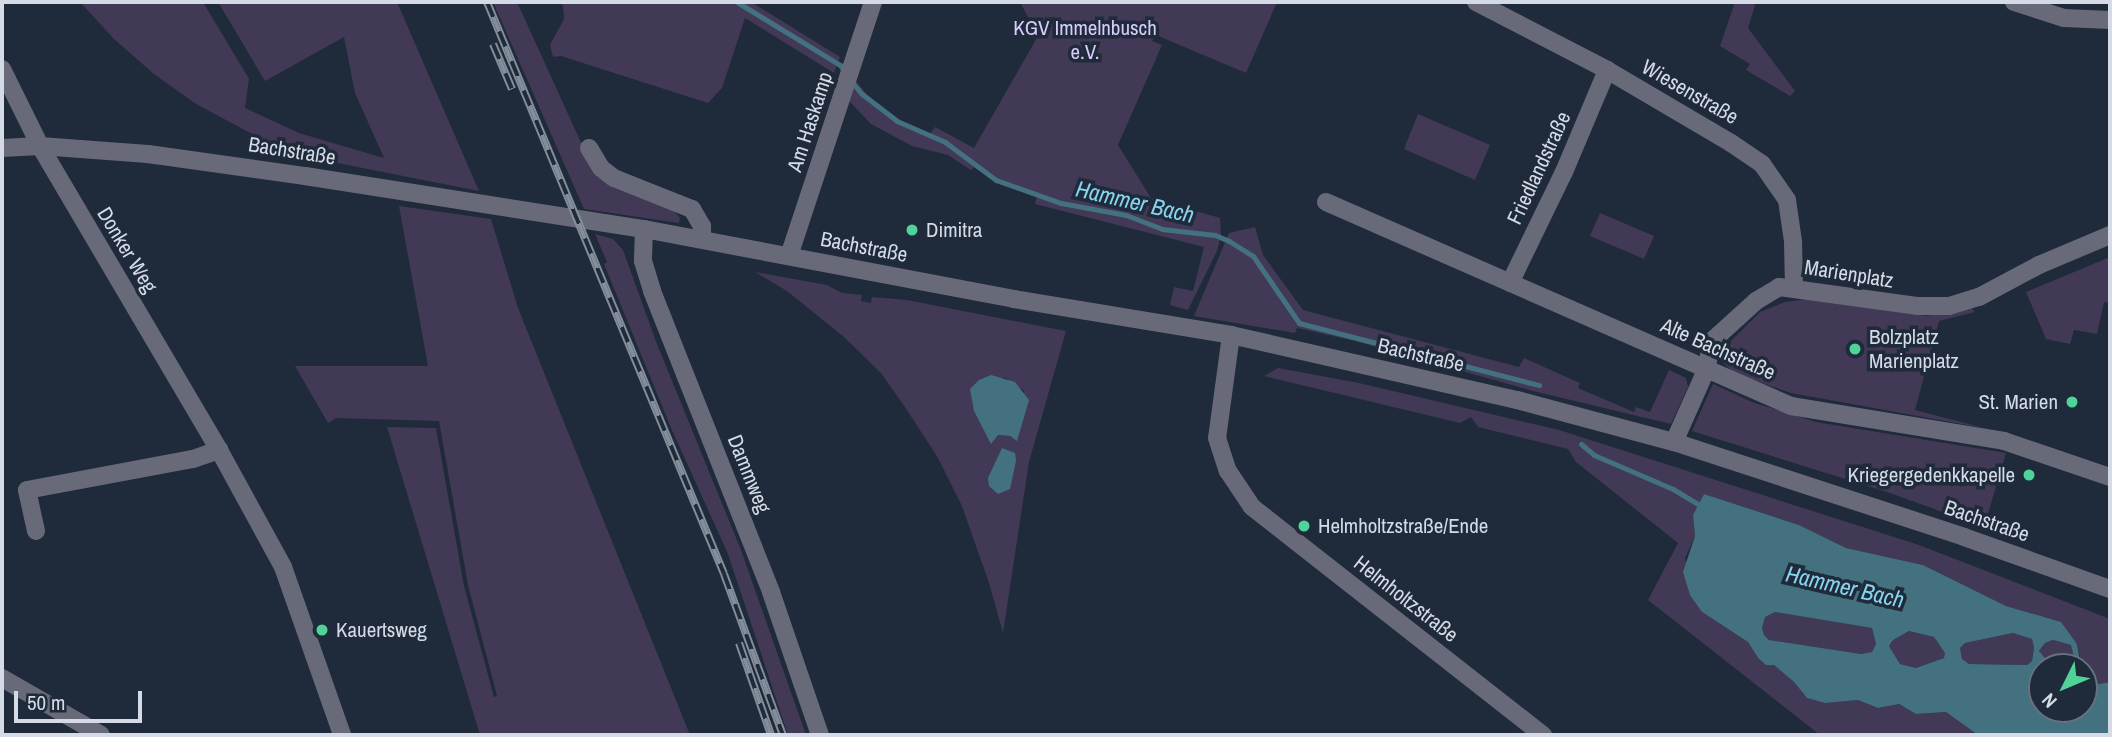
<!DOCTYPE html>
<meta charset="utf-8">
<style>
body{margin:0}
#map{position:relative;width:2112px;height:737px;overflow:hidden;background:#1f2a3a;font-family:"Archivo Narrow",sans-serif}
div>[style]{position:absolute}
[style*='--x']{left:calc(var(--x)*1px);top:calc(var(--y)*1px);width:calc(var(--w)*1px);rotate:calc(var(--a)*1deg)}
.green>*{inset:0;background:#423957}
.water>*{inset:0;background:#44717f}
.stream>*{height:5px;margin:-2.5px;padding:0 2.5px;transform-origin:2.5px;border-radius:2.5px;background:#44717f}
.minor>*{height:18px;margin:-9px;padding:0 9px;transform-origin:9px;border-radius:9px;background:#686a7a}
.rail>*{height:8px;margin-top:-4px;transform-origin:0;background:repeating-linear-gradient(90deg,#1f2a3a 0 16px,#848d9a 0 32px);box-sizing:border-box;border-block:2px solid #848d9a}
.dots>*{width:19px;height:19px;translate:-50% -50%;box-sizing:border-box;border:4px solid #1f2a3a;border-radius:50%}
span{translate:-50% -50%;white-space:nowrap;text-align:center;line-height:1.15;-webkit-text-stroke:7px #1f2a3a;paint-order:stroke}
.park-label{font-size:21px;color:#d9cbfb}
.street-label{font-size:21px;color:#d4dbe6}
.poi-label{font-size:21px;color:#d4dbe6}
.left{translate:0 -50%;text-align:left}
.right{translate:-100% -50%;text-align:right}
.water-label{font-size:23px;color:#87d5ed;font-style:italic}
.frame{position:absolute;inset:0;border:4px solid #d4dbe6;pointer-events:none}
.north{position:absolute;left:2028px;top:653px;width:70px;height:70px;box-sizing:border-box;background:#1f2a3a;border:2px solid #67717f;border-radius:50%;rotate:227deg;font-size:19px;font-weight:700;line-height:28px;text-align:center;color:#d4dbe6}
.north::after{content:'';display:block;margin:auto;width:24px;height:32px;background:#4fd399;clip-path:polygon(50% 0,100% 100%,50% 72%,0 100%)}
.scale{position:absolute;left:14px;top:691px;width:128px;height:32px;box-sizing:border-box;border:4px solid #d4dbe6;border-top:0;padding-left:9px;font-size:21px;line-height:24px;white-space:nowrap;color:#d4dbe6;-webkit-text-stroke:5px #1f2a3a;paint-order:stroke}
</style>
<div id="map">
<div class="green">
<i style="clip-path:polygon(80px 2px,203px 2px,249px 79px,245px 108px,299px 133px,384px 158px,355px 93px,344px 37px,265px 81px,218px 2px,397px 2px,479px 191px,302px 156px,255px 149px,256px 136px,196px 104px,154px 74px,114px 39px)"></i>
<i style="clip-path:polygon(493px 2px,517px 2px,594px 171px,672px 209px,680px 218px,679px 223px,584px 209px)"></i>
<i style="clip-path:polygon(559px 2px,751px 2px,840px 57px,834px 73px,745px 18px,722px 88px,708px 103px,561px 56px,553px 57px,550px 45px,564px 19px,563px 6px)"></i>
<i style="clip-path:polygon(1020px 2px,1277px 2px,1246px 73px,1156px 35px,1152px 41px,1162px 45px,1118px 145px,1151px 198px,1220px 218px,1221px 234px,1217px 251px,1188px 310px,1170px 305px,1174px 287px,1193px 291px,1204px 247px,1035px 204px,1037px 196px,999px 184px,974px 167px,971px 170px,948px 155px,912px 146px,871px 124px,849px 101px,856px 81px,874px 104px,894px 118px,929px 135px,935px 127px,974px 148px,1038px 36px)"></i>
<i style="clip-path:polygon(1735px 2px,1756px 2px,1748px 28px,1795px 91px,1790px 96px,1746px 70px,1750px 64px,1720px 46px)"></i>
<i style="clip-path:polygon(1418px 114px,1490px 145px,1475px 180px,1404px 149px)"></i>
<i style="clip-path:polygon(399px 206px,491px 219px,518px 308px,690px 735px,480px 735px,387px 427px,436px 428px,464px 586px,494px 697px,497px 696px,468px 585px,439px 421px,336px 418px,328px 423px,295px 366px,428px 366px)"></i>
<i style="clip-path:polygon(1600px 213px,1654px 236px,1644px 259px,1590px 236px)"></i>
<i style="clip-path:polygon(1255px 227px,1263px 255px,1303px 310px,1519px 367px,1524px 358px,1580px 383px,1578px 388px,1634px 412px,1636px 407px,1650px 412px,1669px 370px,1686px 378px,1688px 387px,1671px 424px,1533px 391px,1355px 341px,1297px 328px,1295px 333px,1194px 316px,1229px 233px)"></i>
<i style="clip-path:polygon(595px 234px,613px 239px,623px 250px,657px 344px,741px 550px,806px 735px,788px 735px,728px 554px,671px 428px,604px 264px,607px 262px)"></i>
<i style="clip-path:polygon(2110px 257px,2110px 303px,2104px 302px,2097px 334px,2074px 330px,2070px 344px,2046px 339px,2026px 292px)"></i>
<i style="clip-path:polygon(evenodd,755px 272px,827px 285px,842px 293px,862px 295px,861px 301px,871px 303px,872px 297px,907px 300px,1066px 331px,1029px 462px,1003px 633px,989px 583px,962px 506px,938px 458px,905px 407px,881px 373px,844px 337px,787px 291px,755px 272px,1004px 377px,1024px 391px,1017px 440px,1010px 436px,998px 435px,991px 443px,1004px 377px)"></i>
<i style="clip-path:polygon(1818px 298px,1926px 316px,1949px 312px,1968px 304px,1975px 312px,1939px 321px,1915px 410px,1984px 428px,1791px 393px,1734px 373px,1722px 362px,1724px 348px,1760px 312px,1785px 302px)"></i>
<i style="clip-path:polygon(1278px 368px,1359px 383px,1559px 430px,1919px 545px,2110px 619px,2110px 682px,2099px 684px,2084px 675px,2077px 644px,2060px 622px,2006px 606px,1923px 565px,1846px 548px,1799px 525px,1704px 494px,1693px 515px,1695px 536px,1685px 558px,1702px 612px,1748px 642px,1758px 658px,1766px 665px,1774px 665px,1794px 682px,1807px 698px,1825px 703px,1858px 700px,1878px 708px,1899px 704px,1916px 714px,1946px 712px,1978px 735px,1820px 735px,1648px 600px,1678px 543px,1576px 462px,1568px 449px,1478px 427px,1471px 417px,1460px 423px,1264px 376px)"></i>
<i style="clip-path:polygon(1713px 384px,1752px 402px,1816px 422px,2006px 453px,1984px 527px,1890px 493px,1692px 431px)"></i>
<i style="clip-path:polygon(1775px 612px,1872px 628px,1876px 644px,1872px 652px,1861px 654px,1769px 640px,1764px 635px,1762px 628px,1765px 617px)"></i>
<i style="clip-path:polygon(1909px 631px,1934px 637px,1946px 654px,1944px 658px,1916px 668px,1900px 664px,1889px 646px,1893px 640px)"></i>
<i style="clip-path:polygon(2013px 633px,2032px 639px,2034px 648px,2032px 661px,2027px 665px,1969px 664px,1962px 659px,1960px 648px,1965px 643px)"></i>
<i style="clip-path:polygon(2053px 640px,2071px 645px,2075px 651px,2075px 661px,2068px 667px,2052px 667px,2042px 659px,2039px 651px,2045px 643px)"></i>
</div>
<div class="water">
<i style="clip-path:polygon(991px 375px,1015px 382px,1029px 400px,1017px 441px,1010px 436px,998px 435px,991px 444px,974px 411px,970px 389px,979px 380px)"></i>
<i style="clip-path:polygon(1002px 448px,1015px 453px,1016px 461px,1010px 489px,998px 494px,989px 486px,988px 478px)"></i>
<i style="clip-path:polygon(evenodd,1704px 494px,1799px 525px,1846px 548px,1923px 565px,2006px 606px,2061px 622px,2077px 644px,2081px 667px,2068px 667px,2075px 661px,2071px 645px,2053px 640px,2045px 643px,2039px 651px,2052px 667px,2042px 667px,2042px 709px,2084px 709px,2084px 675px,2099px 684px,2110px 682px,2110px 735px,1978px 735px,1946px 712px,1916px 714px,1899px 704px,1878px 708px,1858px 700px,1825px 703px,1807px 698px,1794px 682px,1774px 665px,1766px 665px,1758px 658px,1748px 642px,1702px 612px,1690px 595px,1683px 572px,1695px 536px,1693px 515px,1704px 494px,1775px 612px,1872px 628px,1876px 644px,1872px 652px,1861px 654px,1769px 640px,1764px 635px,1762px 628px,1765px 617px,1775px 612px,1704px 494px,1909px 631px,1934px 637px,1945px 653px,1944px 658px,1916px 668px,1900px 664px,1889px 646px,1893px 640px,1909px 631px,1704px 494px,2013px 633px,2032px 639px,2034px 648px,2032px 661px,2027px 665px,1969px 664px,1962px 659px,1960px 648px,1965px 643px,2013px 633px)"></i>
</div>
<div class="stream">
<i style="--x:737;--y:2;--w:121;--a:31.5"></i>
<i style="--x:840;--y:65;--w:9;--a:58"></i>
<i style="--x:851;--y:81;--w:17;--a:50"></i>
<i style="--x:862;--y:94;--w:44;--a:37.6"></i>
<i style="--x:897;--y:121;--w:52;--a:23.6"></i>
<i style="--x:945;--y:142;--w:64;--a:36.7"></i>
<i style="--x:996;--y:180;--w:69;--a:19.5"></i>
<i style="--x:1061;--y:203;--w:66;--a:10.5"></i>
<i style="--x:1126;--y:215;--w:39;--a:21"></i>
<i style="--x:1162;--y:229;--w:53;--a:6.5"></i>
<i style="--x:1215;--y:235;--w:15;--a:23"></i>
<i style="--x:1229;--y:241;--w:28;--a:32"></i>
<i style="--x:1253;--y:256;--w:81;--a:55.5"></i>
<i style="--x:1299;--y:323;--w:248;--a:14.5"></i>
<i style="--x:1581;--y:444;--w:17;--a:40"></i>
<i style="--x:1594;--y:455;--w:86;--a:23.3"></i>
<i style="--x:1673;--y:489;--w:35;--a:31"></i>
</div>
<div class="minor">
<i style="--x:1476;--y:2;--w:148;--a:27.4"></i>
<i style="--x:1607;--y:70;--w:144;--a:30.5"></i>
<i style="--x:1731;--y:143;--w:37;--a:34"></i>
<i style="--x:1762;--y:164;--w:44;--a:55.2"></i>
<i style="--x:1787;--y:200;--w:41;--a:81.7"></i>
<i style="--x:1793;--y:241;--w:47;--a:88.8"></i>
<i style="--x:2014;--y:2;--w:52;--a:17.7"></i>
<i style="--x:2064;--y:18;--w:46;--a:2.5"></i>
<i style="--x:2;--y:69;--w:86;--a:63.7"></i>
<i style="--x:40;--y:146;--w:353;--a:59.5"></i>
<i style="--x:219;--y:450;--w:133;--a:61.3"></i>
<i style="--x:283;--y:567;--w:178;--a:70.6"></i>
<i style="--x:2;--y:148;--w:38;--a:-3"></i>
<i style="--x:40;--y:146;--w:108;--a:4.2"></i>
<i style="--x:148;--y:154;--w:159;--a:8"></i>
<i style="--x:305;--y:176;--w:343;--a:8.9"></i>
<i style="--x:644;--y:229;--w:377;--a:10.7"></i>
<i style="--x:1014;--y:299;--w:220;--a:9.4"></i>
<i style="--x:1231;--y:335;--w:293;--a:12.8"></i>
<i style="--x:1517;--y:400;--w:163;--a:15"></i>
<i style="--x:1674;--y:442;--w:305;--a:18.1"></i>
<i style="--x:1964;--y:537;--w:155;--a:19.6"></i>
<i style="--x:589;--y:148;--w:23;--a:59"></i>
<i style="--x:601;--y:168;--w:16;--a:38"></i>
<i style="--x:614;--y:178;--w:84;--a:21.7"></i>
<i style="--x:692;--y:209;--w:20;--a:60"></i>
<i style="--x:702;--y:226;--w:13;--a:90"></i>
<i style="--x:1326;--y:202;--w:508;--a:23.69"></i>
<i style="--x:1791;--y:406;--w:216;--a:9.3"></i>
<i style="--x:2004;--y:441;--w:112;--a:18.8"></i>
<i style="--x:644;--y:229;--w:32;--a:92"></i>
<i style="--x:643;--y:261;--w:31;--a:73"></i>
<i style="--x:652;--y:291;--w:324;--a:68.4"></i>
<i style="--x:771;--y:592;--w:151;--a:71.1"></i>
<i style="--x:789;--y:256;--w:268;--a:-71.7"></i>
<i style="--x:1510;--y:283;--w:123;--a:-64.1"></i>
<i style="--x:1564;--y:172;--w:111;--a:-67.1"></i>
<i style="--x:1231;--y:335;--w:104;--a:97.7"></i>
<i style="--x:1217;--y:438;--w:35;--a:72"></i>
<i style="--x:1228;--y:471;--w:43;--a:56.3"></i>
<i style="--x:1252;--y:507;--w:370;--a:38.1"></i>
<i style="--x:1674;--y:442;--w:79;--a:-66"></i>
<i style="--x:1706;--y:370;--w:30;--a:-78"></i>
<i style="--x:1712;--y:341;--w:59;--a:-42.3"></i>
<i style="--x:1756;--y:301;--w:27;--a:-31"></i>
<i style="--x:1779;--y:287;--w:139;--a:7.8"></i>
<i style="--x:1917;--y:306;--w:32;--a:0"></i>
<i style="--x:1949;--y:306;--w:31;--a:-17"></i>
<i style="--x:1979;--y:297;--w:68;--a:-28.1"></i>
<i style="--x:2039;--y:265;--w:77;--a:-22.9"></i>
<i style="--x:36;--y:531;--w:42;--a:-102.4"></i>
<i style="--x:27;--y:490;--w:169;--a:-10.6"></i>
<i style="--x:193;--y:459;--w:28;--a:-19"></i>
<i style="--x:2;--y:678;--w:114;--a:29.9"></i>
</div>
<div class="rail">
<i style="--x:487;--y:2;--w:619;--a:67.49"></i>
<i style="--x:724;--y:574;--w:171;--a:69.9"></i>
<i style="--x:493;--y:44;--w:49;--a:67.1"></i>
<i style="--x:739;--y:643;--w:97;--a:70.8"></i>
</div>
<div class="dots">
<i style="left:912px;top:230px;background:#4fd399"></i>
<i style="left:1855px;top:349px;background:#4fd399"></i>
<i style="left:2072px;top:402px;background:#4fd399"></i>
<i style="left:2029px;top:475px;background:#4fd399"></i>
<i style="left:1304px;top:526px;background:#4fd399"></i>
<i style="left:322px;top:630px;background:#4fd399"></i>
</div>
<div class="park-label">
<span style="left:1085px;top:40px">KGV Immelnbusch<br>e.V.</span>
</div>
<div class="street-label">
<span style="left:1690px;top:92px;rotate:30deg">Wiesenstraße</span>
<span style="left:810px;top:122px;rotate:-72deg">Am Haskamp</span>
<span style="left:292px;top:151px;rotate:9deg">Bachstraße</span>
<span style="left:1539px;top:168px;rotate:-65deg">Friedlandstraße</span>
<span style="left:864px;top:247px;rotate:11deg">Bachstraße</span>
<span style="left:127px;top:250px;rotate:59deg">Donker Weg</span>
<span style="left:1849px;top:274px;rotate:9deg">Marienplatz</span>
<span style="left:1718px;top:349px;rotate:24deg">Alte Bachstraße</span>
<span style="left:1421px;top:355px;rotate:13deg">Bachstraße</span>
<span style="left:749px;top:474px;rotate:68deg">Dammweg</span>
<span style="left:1987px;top:521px;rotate:19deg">Bachstraße</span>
<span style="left:1406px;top:599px;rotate:38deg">Helmholtzstraße</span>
</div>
<div class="poi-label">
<span class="left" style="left:926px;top:230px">Dimitra</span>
<span class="left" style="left:1869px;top:349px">Bolzplatz<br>Marienplatz</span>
<span class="right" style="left:2058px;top:402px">St. Marien</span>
<span class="right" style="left:2015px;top:475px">Kriegergedenkkapelle</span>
<span class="left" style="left:1318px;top:526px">Helmholtzstraße/Ende</span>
<span class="left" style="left:336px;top:630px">Kauertsweg</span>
</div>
<div class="water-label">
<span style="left:1135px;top:202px;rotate:13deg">Hammer Bach</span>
<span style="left:1845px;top:587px;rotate:13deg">Hammer Bach</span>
</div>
<div class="frame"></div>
<div class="north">N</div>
<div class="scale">50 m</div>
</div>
